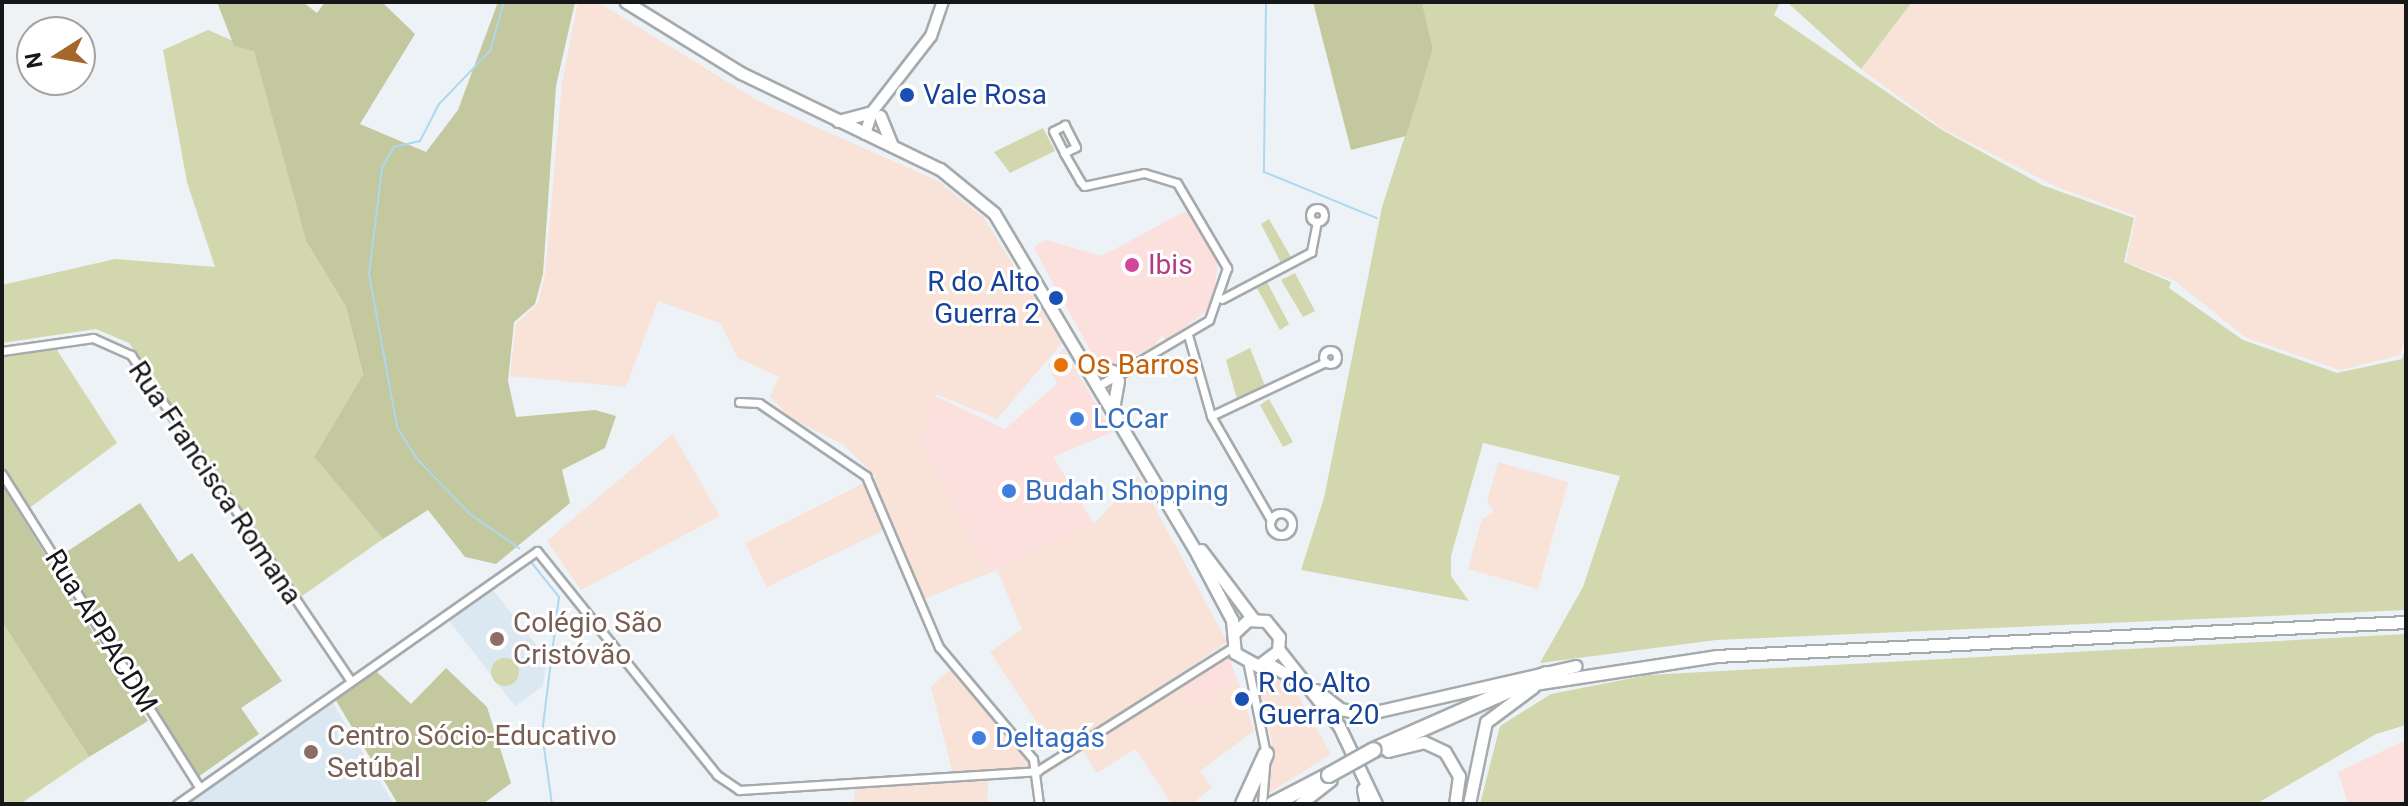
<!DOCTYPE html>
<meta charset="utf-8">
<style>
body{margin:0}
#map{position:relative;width:2408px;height:806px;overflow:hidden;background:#edf2f6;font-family:Roboto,sans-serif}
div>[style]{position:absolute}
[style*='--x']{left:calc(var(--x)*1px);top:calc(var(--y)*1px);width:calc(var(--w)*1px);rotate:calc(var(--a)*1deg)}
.commercial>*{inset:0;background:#fbe0dd}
.industrial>*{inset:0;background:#f9e2d7}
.built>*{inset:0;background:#dce8f1}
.green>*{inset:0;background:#d2d7ad}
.round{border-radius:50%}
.forest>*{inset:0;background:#c3c89e}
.stream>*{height:2px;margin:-1px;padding:0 1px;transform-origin:1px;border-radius:1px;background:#acd8f0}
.roads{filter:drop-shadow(2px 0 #a5aaad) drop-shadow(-2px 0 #a5aaad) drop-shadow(0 2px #a5aaad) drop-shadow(0 -2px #a5aaad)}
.street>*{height:7px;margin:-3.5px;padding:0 3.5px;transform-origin:3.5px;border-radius:3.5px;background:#fff}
.street>.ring{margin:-3.5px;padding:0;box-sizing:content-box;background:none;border:7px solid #fff;border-radius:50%}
.secondary>*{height:10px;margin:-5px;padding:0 5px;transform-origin:5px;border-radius:5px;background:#fff}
.primary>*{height:11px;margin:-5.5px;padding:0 5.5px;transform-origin:5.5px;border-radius:5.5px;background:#fff}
.highway>*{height:14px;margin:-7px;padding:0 7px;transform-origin:7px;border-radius:7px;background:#fff}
.bridges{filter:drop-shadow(2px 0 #a5aaad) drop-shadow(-2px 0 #a5aaad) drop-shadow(0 2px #a5aaad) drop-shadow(0 -2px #a5aaad)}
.highway-bridge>*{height:14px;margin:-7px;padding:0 7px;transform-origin:7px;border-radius:7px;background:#fff}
.dots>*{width:22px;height:22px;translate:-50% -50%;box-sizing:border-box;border:4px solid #fff;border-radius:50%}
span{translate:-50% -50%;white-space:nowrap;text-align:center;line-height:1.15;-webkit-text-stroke:6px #fff;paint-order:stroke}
.transit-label{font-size:28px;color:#164399}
.left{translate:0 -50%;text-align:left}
.right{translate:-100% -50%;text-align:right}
.hotel-label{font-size:28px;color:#b23c85}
.food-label{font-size:28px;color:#c56008}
.shop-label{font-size:28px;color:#366cbe}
.street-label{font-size:28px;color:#161719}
.education-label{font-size:28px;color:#785e54}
.frame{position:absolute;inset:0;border:4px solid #161719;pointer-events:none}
.north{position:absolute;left:16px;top:16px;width:80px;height:80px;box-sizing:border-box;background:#fff;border:2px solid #a2a2a3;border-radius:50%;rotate:259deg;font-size:22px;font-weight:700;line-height:32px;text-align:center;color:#161719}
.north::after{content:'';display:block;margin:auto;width:28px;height:36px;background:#a4692a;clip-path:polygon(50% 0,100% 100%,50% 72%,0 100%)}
</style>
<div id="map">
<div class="commercial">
<i style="clip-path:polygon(1191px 208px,1218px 259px,1213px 306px,1166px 341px,1162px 335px,1154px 347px,1112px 366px,1098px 364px,1033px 247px,1045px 240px,1102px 256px)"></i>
<i style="clip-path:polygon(1064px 349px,1112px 432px,1053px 457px,1094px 524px,999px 569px,985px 567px,919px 441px,935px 396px,1005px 429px,1057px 384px,1048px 365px)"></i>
<i style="clip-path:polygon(1228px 656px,1238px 681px,1194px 711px,1177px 686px)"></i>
<i style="clip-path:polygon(2406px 740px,2406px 804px,2348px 804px,2338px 772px)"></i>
</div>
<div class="industrial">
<i style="clip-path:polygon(578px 2px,598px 2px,760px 102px,938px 181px,984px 218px,1062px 343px,997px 419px,936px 394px,919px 441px,985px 567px,999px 569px,1094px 524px,1138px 476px,1227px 642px,1172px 679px,1194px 710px,1238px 681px,1254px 731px,1200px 771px,1212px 787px,1192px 804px,1172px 804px,1135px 749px,1097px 773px,1083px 751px,1045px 775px,988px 779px,987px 804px,854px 804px,855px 787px,955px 782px,931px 687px,953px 667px,1039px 761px,1058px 754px,990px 652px,1022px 629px,997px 570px,923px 599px,894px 525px,767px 587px,745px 543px,876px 477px,844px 445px,789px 417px,770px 396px,779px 377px,738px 358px,720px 323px,658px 301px,626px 387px,510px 376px,516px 324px,537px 305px,545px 275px,562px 83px)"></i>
<i style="clip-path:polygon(1912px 2px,2406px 2px,2406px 337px,2400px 355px,2340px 370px,2245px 337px,2175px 281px,2126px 262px,2136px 216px,2055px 186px,1943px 129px,1861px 69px)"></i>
<i style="clip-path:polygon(673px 434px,720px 516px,581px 590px,547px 541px)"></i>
<i style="clip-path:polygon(1498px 462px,1568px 482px,1538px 589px,1468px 569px,1482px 519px,1494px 512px,1487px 502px)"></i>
<i style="clip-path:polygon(1270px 674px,1295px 690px,1331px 754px,1268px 794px,1272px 742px,1255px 682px)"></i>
</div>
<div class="built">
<i style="clip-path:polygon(491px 587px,547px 659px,543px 686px,515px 706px,447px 618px)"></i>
<i style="clip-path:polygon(331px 700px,394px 804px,187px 804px)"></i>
</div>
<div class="green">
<i style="clip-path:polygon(1422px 2px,1780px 2px,1774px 15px,1942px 130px,2042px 185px,2134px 218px,2124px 262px,2171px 282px,2169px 288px,2243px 340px,2337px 373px,2402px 359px,2406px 347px,2406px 610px,1716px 640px,1540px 663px,1583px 587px,1620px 476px,1483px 443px,1451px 556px,1451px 576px,1469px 601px,1301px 570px,1324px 498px,1382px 207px,1433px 49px)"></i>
<i style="clip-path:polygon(1787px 2px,1912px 2px,1861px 69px)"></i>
<i style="clip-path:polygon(208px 30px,254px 50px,306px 241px,346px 307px,363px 376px,314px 457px,383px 539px,302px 596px,129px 343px,96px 329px,2px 343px,2px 285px,115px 259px,215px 267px,187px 182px,163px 50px)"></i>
<i style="clip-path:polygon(1043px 128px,1055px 151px,1010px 173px,994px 152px)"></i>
<i style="clip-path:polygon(1269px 219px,1291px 257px,1281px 263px,1261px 224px)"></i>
<i style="clip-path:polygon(1295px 273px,1315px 311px,1303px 317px,1281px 280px)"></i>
<i style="clip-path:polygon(1267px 282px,1289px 324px,1280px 330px,1257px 288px)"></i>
<i style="clip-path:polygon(53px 344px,117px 443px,28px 509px,2px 467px,2px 356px)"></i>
<i style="clip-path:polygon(1250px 348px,1265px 386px,1237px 399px,1226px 360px)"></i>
<i style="clip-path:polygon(1269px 399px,1293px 442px,1283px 447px,1260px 405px)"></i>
<i style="clip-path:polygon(2px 622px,89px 757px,20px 804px,2px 804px)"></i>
<i style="clip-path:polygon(2406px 634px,2406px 725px,2376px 734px,2256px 804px,1480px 804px,1500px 726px,1551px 694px,1648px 675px)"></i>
<i class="round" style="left:491px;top:658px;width:28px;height:28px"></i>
</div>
<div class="forest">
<i style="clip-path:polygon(217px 2px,303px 2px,317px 13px,325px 2px,382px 2px,415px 34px,360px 124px,426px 152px,458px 110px,498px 2px,575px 2px,556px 86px,543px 274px,535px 304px,514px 322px,508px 381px,516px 417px,595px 410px,616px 416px,605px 448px,562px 470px,570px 503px,496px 564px,465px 557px,428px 510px,383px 539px,314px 457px,363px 375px,346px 307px,306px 241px,254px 51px,234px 46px)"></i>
<i style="clip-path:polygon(1313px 2px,1422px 2px,1433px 49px,1406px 136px,1351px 150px)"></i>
<i style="clip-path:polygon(2px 485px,148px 721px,89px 757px,2px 622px)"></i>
<i style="clip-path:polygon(140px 503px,179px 562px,192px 553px,282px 681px,241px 708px,259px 734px,198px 777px,59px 557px)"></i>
<i style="clip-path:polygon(446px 668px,487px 707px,511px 783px,483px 804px,398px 804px,335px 699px,377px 672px,411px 704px)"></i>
</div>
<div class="stream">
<i style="--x:504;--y:2;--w:51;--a:105.9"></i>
<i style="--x:490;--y:51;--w:74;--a:133.9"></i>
<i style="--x:439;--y:104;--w:42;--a:117.2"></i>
<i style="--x:420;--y:141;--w:27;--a:167"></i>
<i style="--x:394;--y:147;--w:24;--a:120"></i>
<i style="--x:382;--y:168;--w:107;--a:97"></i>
<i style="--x:369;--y:274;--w:156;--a:79.6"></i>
<i style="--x:397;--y:427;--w:39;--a:58"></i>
<i style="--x:418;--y:460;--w:75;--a:46.1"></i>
<i style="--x:470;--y:514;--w:60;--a:34.8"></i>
<i style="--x:1266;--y:2;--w:170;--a:90.7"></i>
<i style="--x:1264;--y:172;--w:122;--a:22.2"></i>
<i style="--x:531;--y:562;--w:45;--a:51.3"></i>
<i style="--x:559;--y:597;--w:137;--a:97.1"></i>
<i style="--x:542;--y:733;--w:72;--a:82"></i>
</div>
<div class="roads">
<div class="street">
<i style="--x:1064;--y:153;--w:13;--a:-27"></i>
<i style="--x:1076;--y:147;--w:25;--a:-117"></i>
<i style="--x:1065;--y:125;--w:13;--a:153"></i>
<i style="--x:1053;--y:131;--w:25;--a:63"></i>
<i style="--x:1064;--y:153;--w:32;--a:60"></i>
<i style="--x:1080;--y:181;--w:6;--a:51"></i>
<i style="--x:1084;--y:186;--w:61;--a:-12.2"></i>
<i style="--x:1144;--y:173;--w:34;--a:17"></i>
<i style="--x:1177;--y:183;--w:99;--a:59.5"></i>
<i style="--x:1227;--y:268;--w:55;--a:109.1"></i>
<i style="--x:1209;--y:320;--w:129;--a:149.3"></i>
<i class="ring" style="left:1310px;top:208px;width:7px;height:7px"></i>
<i style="--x:1222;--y:299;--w:101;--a:-27.8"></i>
<i style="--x:1311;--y:252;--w:31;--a:-79"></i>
<i style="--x:1188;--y:335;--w:84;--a:74.1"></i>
<i style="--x:1211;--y:416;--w:120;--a:60"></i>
<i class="ring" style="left:1323px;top:350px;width:7px;height:7px"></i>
<i style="--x:2;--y:351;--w:92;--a:-8.1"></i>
<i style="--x:93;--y:338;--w:42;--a:24.1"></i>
<i style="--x:131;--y:355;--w:393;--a:56"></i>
<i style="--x:1098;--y:386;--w:55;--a:-28.4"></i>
<i style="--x:739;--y:402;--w:20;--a:3"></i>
<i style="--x:759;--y:403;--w:130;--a:34.3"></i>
<i style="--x:866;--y:476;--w:186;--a:66.9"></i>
<i style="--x:939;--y:647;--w:146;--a:50"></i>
<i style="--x:1033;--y:759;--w:45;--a:82.4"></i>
<i style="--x:1211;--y:416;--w:127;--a:-25.2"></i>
<i style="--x:2;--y:474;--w:371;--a:57.8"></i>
<i class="ring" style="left:1270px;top:513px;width:15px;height:15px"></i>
<i style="--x:1248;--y:665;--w:91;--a:78.6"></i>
<i style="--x:1266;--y:754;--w:50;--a:94.6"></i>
<i style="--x:177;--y:804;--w:440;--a:-35.1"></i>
<i style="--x:537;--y:551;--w:287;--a:51.2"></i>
<i style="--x:717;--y:775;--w:27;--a:34"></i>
<i style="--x:739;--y:790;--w:299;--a:-3.6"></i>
<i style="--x:1037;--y:771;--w:232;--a:-32.3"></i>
</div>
<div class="secondary">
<i style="--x:865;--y:134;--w:23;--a:-72"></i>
<i style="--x:872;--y:112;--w:96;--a:-52.2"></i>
<i style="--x:931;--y:36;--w:36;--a:-71"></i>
</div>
<div class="primary">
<i style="--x:626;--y:2;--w:135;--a:31.7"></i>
<i style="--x:741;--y:73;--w:221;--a:25.8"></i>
<i style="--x:940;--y:169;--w:70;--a:39.2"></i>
<i style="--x:994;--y:213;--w:397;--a:59.2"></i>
<i style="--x:1197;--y:554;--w:75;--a:62.1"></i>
<i style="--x:1232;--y:620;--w:33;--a:85"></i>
<i style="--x:1235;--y:653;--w:26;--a:29"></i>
<i style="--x:1258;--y:666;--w:25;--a:-37"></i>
<i style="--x:1278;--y:651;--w:14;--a:-86"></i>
<i style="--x:1279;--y:637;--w:21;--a:-129"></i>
<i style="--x:1266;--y:621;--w:18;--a:-177"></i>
<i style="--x:1248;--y:620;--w:19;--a:137"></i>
<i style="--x:880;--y:116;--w:32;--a:68"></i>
<i style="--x:838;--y:121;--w:35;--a:-15"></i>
<i style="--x:1085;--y:364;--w:29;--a:14"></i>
<i style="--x:1113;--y:409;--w:29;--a:-80"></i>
<i style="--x:1201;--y:550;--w:86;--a:53"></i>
<i style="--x:1278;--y:649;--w:98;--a:51.6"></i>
<i style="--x:1339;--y:726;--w:86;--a:64.6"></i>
<i style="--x:1267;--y:663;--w:38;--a:30"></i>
<i style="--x:1534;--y:684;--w:184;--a:-8.7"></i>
<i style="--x:1716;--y:656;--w:691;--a:-2.82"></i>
<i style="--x:1316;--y:690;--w:31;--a:38"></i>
<i style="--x:1340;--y:709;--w:26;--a:11"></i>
<i style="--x:1366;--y:714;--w:215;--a:-12.9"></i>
<i style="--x:1388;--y:751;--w:37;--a:-14"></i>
<i style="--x:1424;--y:742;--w:23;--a:25"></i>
<i style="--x:1445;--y:752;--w:28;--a:60"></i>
<i style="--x:1459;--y:776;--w:28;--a:98"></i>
<i style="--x:1363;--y:789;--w:15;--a:79"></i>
<i style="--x:1300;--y:804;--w:39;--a:-38"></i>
<i style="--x:1469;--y:804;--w:84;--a:-78.3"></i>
<i style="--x:1486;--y:722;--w:59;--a:-36.7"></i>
</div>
<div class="highway">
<i style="--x:1374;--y:750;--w:188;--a:-23.8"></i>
<i style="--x:1243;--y:804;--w:55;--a:-65.3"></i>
<i style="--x:1273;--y:804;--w:63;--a:-27.4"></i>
</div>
</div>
<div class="bridges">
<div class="highway-bridge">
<i style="--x:1329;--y:775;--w:51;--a:-29.1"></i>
</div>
</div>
<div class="dots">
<i style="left:907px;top:95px;background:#1a4fb4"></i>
<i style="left:1132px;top:265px;background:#d1479c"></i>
<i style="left:1056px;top:298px;background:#1a4fb4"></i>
<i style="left:1061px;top:365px;background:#e8710a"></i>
<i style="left:1077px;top:419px;background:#3f7fe0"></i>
<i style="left:1009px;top:491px;background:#3f7fe0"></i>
<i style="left:497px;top:639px;background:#8d6e63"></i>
<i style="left:1242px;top:699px;background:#1a4fb4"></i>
<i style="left:979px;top:738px;background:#3f7fe0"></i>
<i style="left:311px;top:752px;background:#8d6e63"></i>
</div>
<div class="transit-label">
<span class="left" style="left:923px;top:95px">Vale Rosa</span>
<span class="right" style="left:1040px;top:298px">R do Alto<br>Guerra 2</span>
<span class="left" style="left:1258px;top:699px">R do Alto<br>Guerra 20</span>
</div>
<div class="hotel-label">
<span class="left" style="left:1148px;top:265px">Ibis</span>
</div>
<div class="food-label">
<span class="left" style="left:1077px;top:365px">Os Barros</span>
</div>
<div class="shop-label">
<span class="left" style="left:1093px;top:419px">LCCar</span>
<span class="left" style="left:1025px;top:491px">Budah Shopping</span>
<span class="left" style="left:995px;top:738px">Deltagás</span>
</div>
<div class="street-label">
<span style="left:215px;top:483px;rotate:56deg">Rua Francisca Romana</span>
<span style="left:101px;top:631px;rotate:58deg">Rua APPACDM</span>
</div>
<div class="education-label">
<span class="left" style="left:513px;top:639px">Colégio São<br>Cristóvão</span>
<span class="left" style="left:327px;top:752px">Centro Sócio-Educativo<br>Setúbal</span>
</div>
<div class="frame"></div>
<div class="north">N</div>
</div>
